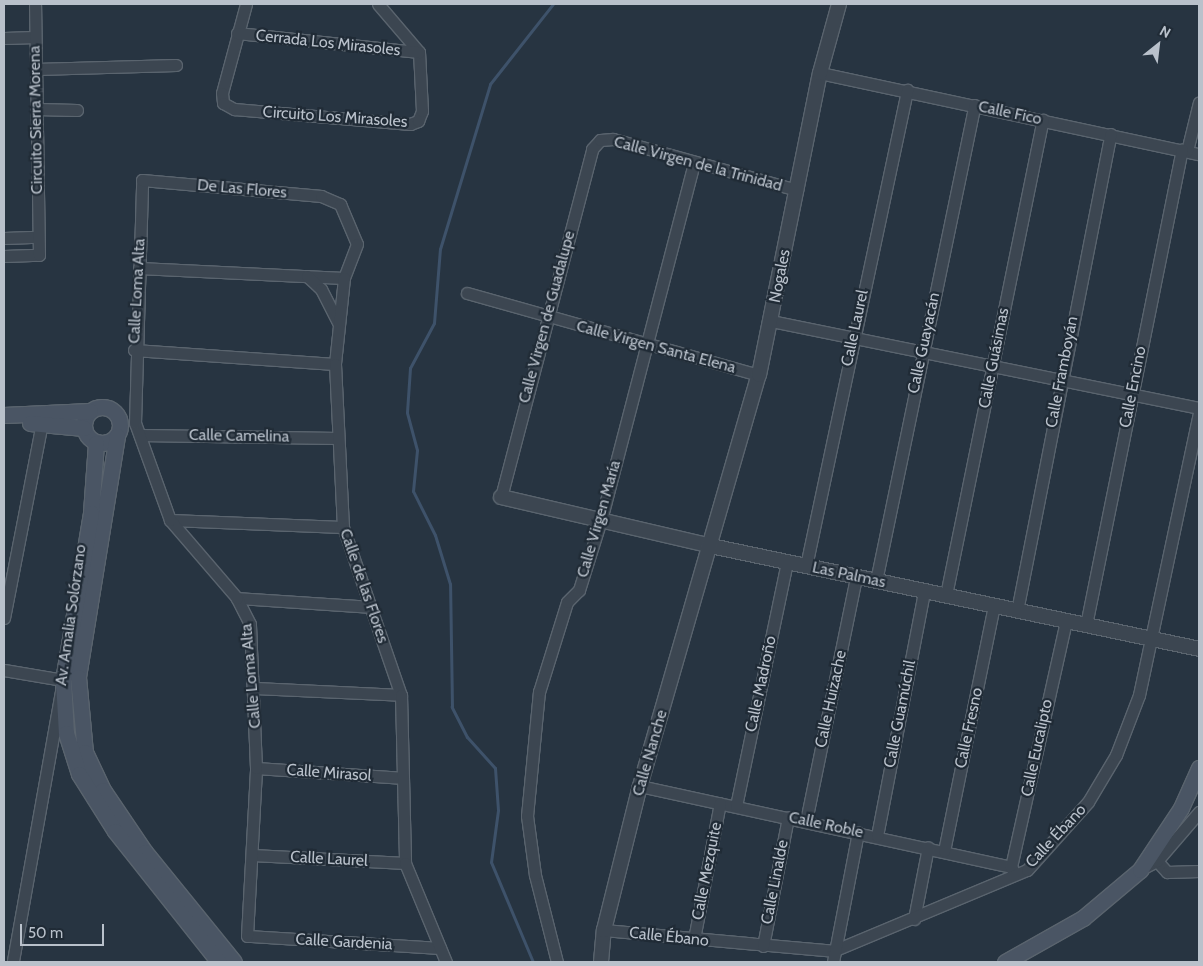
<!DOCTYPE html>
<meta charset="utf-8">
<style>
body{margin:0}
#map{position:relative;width:1203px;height:966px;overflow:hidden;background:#273441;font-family:Cabin,sans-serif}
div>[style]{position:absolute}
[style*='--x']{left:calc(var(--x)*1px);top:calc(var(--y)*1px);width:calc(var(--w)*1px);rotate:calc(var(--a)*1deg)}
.stream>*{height:3px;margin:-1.5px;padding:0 1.5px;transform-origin:1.5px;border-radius:1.5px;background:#3e526a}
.roads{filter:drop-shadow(1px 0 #5a646e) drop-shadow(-1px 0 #5a646e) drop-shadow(0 1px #5a646e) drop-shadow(0 -1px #5a646e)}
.minor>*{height:11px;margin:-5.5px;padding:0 5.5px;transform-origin:5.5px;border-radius:5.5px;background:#3c4651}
.tertiary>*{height:14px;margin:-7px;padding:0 7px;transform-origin:7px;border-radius:7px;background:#3c4651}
.secondary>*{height:15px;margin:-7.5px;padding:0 7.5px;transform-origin:7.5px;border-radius:7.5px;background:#4a5564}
.secondary>.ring{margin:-7.5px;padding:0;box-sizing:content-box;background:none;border:15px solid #4a5564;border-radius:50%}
span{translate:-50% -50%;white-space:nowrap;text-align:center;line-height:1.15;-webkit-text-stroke:4.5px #202b36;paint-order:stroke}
.street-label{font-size:16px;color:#b9c1cb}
.frame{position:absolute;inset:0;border:5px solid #b9c1cb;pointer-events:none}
.north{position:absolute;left:1133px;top:20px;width:50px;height:50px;-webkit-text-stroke:4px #202b36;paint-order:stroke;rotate:29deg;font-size:14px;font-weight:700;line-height:20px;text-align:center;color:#b9c1cb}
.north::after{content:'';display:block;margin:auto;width:18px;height:22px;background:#b9c1cb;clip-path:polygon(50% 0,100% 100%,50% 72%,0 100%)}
.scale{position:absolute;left:20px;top:924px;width:84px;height:22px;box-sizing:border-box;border:2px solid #b9c1cb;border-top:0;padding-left:6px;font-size:15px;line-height:18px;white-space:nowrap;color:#b9c1cb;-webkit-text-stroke:4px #202b36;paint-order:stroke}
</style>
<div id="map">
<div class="stream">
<i style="--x:533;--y:962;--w:108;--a:-112.8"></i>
<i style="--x:491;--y:862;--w:52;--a:-82.3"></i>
<i style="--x:498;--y:810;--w:42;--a:-94.1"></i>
<i style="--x:495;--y:768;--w:42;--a:-132.1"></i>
<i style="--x:467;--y:737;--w:34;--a:-117"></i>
<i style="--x:452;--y:707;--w:123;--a:-90.9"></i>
<i style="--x:450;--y:584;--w:51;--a:-107"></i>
<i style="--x:435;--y:535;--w:49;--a:-116.6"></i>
<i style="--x:413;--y:491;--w:41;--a:-84.4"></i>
<i style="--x:417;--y:450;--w:39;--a:-105"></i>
<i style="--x:407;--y:412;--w:44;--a:-86.1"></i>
<i style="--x:410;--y:368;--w:51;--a:-61.9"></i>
<i style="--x:434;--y:323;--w:74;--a:-85.4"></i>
<i style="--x:440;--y:249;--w:172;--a:-73.1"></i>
<i style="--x:490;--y:84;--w:102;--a:-51.8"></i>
</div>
<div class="roads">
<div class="minor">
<i style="--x:246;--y:4;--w:92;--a:105.1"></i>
<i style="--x:222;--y:93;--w:10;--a:84"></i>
<i style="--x:223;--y:103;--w:13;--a:29"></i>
<i style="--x:234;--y:109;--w:177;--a:4.9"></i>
<i style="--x:410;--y:124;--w:9;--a:-21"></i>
<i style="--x:418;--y:121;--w:11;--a:-68"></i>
<i style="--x:422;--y:111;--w:59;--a:-92.9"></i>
<i style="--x:419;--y:52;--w:63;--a:-130.5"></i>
<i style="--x:237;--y:33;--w:183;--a:6"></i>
<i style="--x:4;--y:38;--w:31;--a:-2"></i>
<i style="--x:36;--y:69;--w:140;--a:-1.6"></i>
<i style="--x:820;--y:73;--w:388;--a:12.1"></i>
<i style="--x:36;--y:109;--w:41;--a:1.4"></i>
<i style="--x:1187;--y:151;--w:50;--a:-76.2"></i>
<i style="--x:4;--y:238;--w:34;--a:-2"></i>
<i style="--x:4;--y:256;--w:35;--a:-2"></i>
<i style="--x:39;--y:255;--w:251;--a:-90.9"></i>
<i style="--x:139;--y:268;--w:205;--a:2.8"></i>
<i style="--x:307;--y:276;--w:19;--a:43"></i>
<i style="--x:321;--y:289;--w:39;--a:63"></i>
<i style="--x:467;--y:293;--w:303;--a:15.7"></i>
<i style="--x:771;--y:321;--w:437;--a:11.5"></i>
<i style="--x:134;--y:350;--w:201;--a:4"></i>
<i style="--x:140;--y:435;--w:198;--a:0.9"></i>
<i style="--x:501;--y:497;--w:360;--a:-75.3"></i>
<i style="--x:592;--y:149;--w:12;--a:-48"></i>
<i style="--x:600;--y:140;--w:13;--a:-4"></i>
<i style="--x:613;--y:139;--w:191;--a:15.5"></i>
<i style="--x:170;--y:520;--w:173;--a:2.3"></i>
<i style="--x:806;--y:566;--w:487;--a:-78"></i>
<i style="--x:876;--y:581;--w:486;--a:-78.3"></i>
<i style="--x:946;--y:595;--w:485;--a:-78.5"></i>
<i style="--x:237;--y:598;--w:134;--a:3.8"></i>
<i style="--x:1017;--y:611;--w:486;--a:-78.9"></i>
<i style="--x:4;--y:618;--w:199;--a:-79"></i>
<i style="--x:1086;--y:625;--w:485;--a:-78.6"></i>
<i style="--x:4;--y:670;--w:60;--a:9.6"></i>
<i style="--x:63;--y:680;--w:286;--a:100.1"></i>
<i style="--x:255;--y:688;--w:146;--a:2.7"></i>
<i style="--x:256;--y:768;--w:145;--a:3.9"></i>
<i style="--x:640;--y:786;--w:380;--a:12.3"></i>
<i style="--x:736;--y:806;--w:249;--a:-78.2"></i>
<i style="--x:806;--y:821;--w:249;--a:-78.4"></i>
<i style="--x:877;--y:836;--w:249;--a:-79.1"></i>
<i style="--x:944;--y:851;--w:250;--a:-78.5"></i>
<i style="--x:253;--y:855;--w:152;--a:3"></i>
<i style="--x:1157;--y:861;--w:15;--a:48"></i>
<i style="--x:1167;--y:872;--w:32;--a:-2"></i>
<i style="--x:1141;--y:869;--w:18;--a:-27"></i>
<i style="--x:1157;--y:861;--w:65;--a:-49.4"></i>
<i style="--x:1014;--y:872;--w:6;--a:-121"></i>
<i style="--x:1011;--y:867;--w:252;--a:-77.4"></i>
<i style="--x:914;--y:919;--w:73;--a:-79"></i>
<i style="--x:604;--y:930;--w:230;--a:5.2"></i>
<i style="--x:833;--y:951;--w:210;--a:-22.7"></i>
<i style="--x:1027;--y:870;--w:91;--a:-48.1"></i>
<i style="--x:1088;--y:802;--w:55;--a:-59.2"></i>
<i style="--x:1116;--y:755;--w:64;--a:-69"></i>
<i style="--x:1139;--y:695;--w:289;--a:-78"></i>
<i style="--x:694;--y:939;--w:138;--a:-79.2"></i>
<i style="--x:763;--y:946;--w:131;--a:-79"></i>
<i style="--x:440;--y:948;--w:193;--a:-176.4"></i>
<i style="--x:247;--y:936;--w:168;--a:-86.9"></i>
<i style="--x:256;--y:768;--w:144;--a:-92.4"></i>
<i style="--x:250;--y:624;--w:29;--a:-117"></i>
<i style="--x:237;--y:598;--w:103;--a:-130.7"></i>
<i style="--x:170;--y:520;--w:103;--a:-109.8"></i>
<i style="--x:135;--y:423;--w:243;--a:-88.3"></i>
<i style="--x:142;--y:180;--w:180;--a:5.1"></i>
<i style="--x:321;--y:196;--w:21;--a:23"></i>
<i style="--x:340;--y:204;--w:43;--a:67"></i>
<i style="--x:357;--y:244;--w:36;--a:111"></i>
<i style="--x:344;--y:278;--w:86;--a:96"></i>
<i style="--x:335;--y:364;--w:163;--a:87.2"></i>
<i style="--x:343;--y:527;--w:178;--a:71"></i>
<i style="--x:401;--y:695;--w:168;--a:88.6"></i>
<i style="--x:405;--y:863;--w:107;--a:67.5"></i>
<i style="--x:557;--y:962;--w:90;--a:-104.2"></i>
<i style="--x:535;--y:875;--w:60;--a:-97.7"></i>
<i style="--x:527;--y:816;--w:125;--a:-84.5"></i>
<i style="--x:539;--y:692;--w:94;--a:-72.7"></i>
<i style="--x:567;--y:602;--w:17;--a:-45"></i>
<i style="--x:579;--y:590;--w:73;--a:-72.6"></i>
<i style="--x:601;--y:520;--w:370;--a:-75.4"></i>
<i style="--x:833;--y:962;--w:132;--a:-79.1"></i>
</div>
<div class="tertiary">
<i style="--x:501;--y:497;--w:216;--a:13.1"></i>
<i style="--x:711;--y:546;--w:499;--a:11.9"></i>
<i style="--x:601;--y:962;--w:32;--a:-85"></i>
<i style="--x:604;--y:930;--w:148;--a:-76"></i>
<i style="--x:640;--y:786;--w:428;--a:-73.9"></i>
<i style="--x:759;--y:375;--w:308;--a:-78.6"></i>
<i style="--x:820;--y:73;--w:72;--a:-74.6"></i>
</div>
<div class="secondary">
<i class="ring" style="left:84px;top:407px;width:21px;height:21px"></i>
<i style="--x:4;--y:415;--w:86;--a:-2.7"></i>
<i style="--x:30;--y:423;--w:54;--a:5.3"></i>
<i style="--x:117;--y:436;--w:244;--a:99.2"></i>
<i style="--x:78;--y:677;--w:75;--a:84.7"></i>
<i style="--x:85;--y:752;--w:42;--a:64.7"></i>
<i style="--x:103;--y:790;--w:75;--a:55.9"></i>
<i style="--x:145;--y:852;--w:141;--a:51"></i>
<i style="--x:96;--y:443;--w:70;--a:94.1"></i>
<i style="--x:91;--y:513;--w:169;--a:99.5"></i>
<i style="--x:63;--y:680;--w:53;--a:86.8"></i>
<i style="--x:66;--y:733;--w:43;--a:72.4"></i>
<i style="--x:79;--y:774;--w:67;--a:57.7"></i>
<i style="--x:115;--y:831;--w:167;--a:51.6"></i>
<i style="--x:1005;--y:962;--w:90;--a:-29.4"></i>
<i style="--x:1083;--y:918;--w:75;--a:-40.1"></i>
<i style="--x:1140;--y:870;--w:74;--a:-56.5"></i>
<i style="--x:1181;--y:808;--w:44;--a:-65.8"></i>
</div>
</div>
<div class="street-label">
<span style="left:328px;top:43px;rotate:6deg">Cerrada Los Mirasoles</span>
<span style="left:1010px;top:113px;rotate:12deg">Calle Fico</span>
<span style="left:335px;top:117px;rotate:4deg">Circuito Los Mirasoles</span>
<span style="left:36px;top:120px;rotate:-91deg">Circuito Sierra Morena</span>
<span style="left:698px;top:164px;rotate:15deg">Calle Virgen de la Trinidad</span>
<span style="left:242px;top:189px;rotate:5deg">De Las Flores</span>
<span style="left:780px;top:276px;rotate:-79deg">Nogales</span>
<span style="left:137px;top:291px;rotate:-87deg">Calle Loma Alta</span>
<span style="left:547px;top:317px;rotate:-75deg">Calle Virgen de Guadalupe</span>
<span style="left:855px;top:328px;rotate:-78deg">Calle Laurel</span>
<span style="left:924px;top:343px;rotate:-78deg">Calle Guayacán</span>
<span style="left:656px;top:347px;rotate:15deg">Calle Virgen Santa Elena</span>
<span style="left:994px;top:358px;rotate:-79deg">Calle Guásimas</span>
<span style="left:1062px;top:372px;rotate:-79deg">Calle Framboyán</span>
<span style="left:1133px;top:387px;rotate:-79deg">Calle Encino</span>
<span style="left:239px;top:436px;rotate:1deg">Calle Camelina</span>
<span style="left:599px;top:519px;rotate:-74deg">Calle Virgen María</span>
<span style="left:849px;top:575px;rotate:12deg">Las Palmas</span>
<span style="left:364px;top:586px;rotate:71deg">Calle de las Flores</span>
<span style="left:71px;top:615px;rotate:-82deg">Av. Amalia Solórzano</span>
<span style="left:251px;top:676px;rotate:-95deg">Calle Loma Alta</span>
<span style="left:761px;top:684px;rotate:-78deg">Calle Madroño</span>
<span style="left:831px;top:699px;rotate:-78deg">Calle Huizache</span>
<span style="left:900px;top:714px;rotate:-79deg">Calle Guamúchil</span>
<span style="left:969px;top:728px;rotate:-78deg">Calle Fresno</span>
<span style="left:1037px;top:748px;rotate:-78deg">Calle Eucalipto</span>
<span style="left:650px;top:753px;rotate:-74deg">Calle Nanche</span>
<span style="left:329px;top:773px;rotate:4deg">Calle Mirasol</span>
<span style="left:826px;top:825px;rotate:12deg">Calle Roble</span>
<span style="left:1056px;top:836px;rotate:-47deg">Calle Ébano</span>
<span style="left:329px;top:859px;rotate:3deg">Calle Laurel</span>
<span style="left:707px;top:871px;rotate:-79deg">Calle Mezquite</span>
<span style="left:775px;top:882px;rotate:-79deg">Calle Linalde</span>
<span style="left:669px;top:937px;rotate:6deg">Calle Ébano</span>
<span style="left:344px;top:942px;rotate:3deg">Calle Gardenia</span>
</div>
<div class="frame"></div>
<div class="north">N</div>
<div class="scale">50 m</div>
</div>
